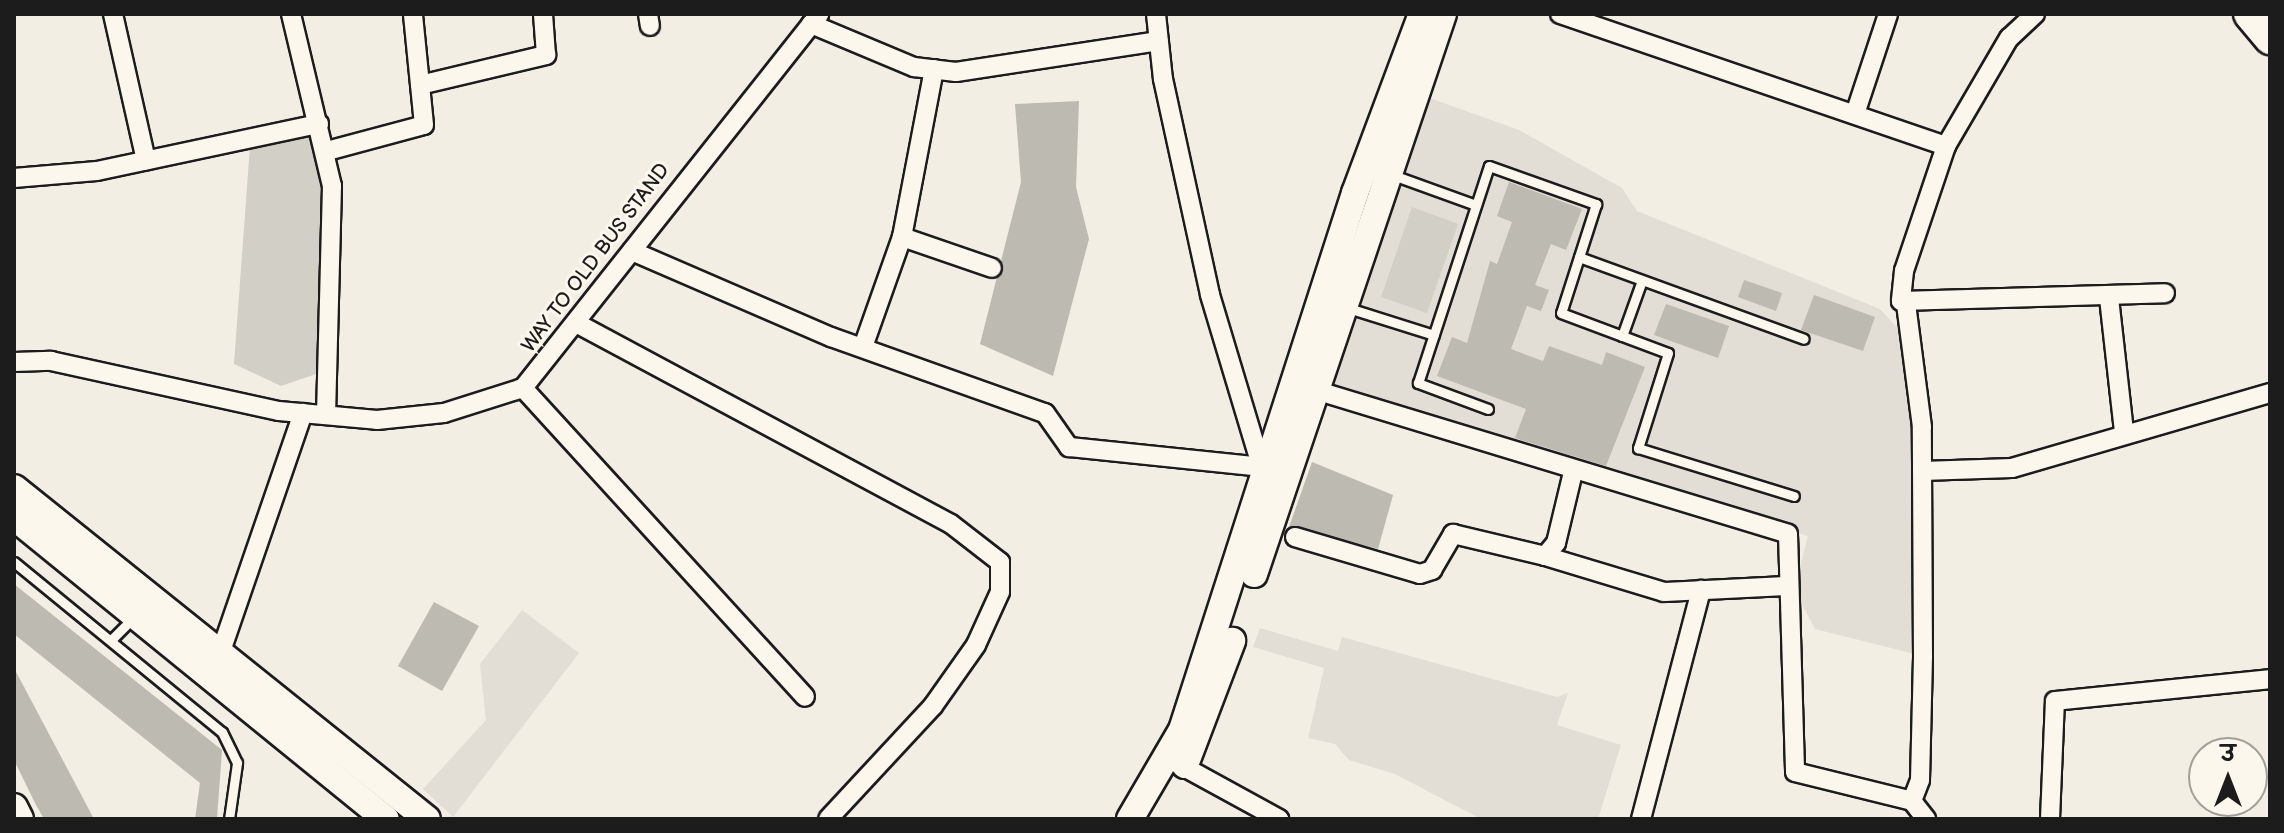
<!DOCTYPE html>
<meta charset="utf-8">
<style>
body{margin:0}
#map{position:relative;width:2284px;height:833px;overflow:hidden;background:#f2eee4;font-family:"Balsamiq Sans","Playpen Sans Deva",sans-serif}
div>[style]{position:absolute}
[style*='--x']{left:calc(var(--x)*1px);top:calc(var(--y)*1px);width:calc(var(--w)*1px);rotate:calc(var(--a)*1deg)}
.built>*{inset:0;background:#e2ded5}
.green>*{inset:0;background:#d2cfc6}
.building>*{inset:0;background:#bdbab1}
.roads{filter:drop-shadow(2px 0 #1c1c1c) drop-shadow(-2px 0 #1c1c1c) drop-shadow(0 2px #1c1c1c) drop-shadow(0 -2px #1c1c1c)}
.lane>*{height:9px;margin:-4.5px;padding:0 4.5px;transform-origin:4.5px;border-radius:4.5px;background:#fbf7ec}
.street>*{height:18px;margin:-9px;padding:0 9px;transform-origin:9px;border-radius:9px;background:#fbf7ec}
.secondary>*{height:26px;margin:-13px;padding:0 13px;transform-origin:13px;border-radius:13px;background:#fbf7ec}
.primary>*{height:30px;margin:-15px;padding:0 15px;transform-origin:15px;border-radius:15px;background:#fbf7ec}
span{translate:-50% -50%;white-space:nowrap;text-align:center;line-height:1.15;-webkit-text-stroke:6px #fbf7ec;paint-order:stroke}
.street-label{font-size:20px;color:#1c1c1c}
.frame{position:absolute;inset:0;border:16px solid #1c1c1c;pointer-events:none}
.north{position:absolute;left:2188px;top:737px;width:80px;height:80px;box-sizing:border-box;background:#fbf7ec;border:2px solid #a29f99;border-radius:50%;rotate:0deg;font-size:22px;font-weight:700;line-height:32px;text-align:center;color:#1c1c1c}
.north::after{content:'';display:block;margin:auto;width:28px;height:36px;background:#1c1c1c;clip-path:polygon(50% 0,100% 100%,50% 72%,0 100%)}
</style>
<div id="map">
<div class="built">
<i style="clip-path:polygon(1427px 97px,1519px 130px,1622px 188px,1637px 211px,1880px 309px,1906px 337px,1931px 452px,1923px 656px,1815px 629px,1794px 589px,1808px 536px,1329px 394px)"></i>
<i style="clip-path:polygon(522px 610px,579px 653px,453px 817px,423px 789px,486px 720px,480px 664px)"></i>
<i style="clip-path:polygon(1260px 628px,1338px 651px,1342px 637px,1557px 697px,1568px 693px,1557px 725px,1621px 745px,1598px 819px,1481px 819px,1395px 774px,1349px 760px,1335px 744px,1308px 738px,1324px 668px,1253px 647px)"></i>
</div>
<div class="green">
<i style="clip-path:polygon(315px 135px,327px 151px,322px 372px,281px 386px,234px 364px,250px 146px)"></i>
<i style="clip-path:polygon(1412px 207px,1458px 224px,1427px 313px,1381px 297px)"></i>
</div>
<div class="building">
<i style="clip-path:polygon(1079px 101px,1076px 187px,1089px 239px,1053px 376px,980px 344px,1021px 182px,1015px 104px)"></i>
<i style="clip-path:polygon(1509px 182px,1582px 209px,1566px 250px,1551px 244px,1535px 285px,1549px 290px,1541px 311px,1527px 306px,1511px 349px,1543px 361px,1549px 346px,1602px 365px,1606px 352px,1645px 367px,1606px 466px,1515px 438px,1526px 409px,1437px 376px,1452px 337px,1467px 343px,1490px 261px,1497px 264px,1512px 222px,1497px 216px)"></i>
<i style="clip-path:polygon(1744px 280px,1782px 293px,1776px 311px,1738px 297px)"></i>
<i style="clip-path:polygon(1814px 295px,1875px 317px,1863px 351px,1801px 330px)"></i>
<i style="clip-path:polygon(1666px 304px,1729px 326px,1718px 358px,1654px 335px)"></i>
<i style="clip-path:polygon(1312px 462px,1393px 495px,1378px 549px,1289px 527px)"></i>
<i style="clip-path:polygon(14px 584px,222px 750px,217px 819px,195px 819px,200px 783px,14px 634px)"></i>
<i style="clip-path:polygon(434px 602px,479px 626px,442px 691px,398px 666px)"></i>
<i style="clip-path:polygon(14px 668px,94px 819px,44px 819px,36px 805px,14px 760px)"></i>
</div>
<div class="roads">
<div class="lane">
<i style="--x:1393;--y:175;--w:88;--a:19.9"></i>
<i style="--x:1579;--y:257;--w:239;--a:20"></i>
<i style="--x:1345;--y:307;--w:93;--a:17.5"></i>
<i style="--x:1622;--y:336;--w:59;--a:-70.3"></i>
<i style="--x:1488;--y:409;--w:75;--a:-159.6"></i>
<i style="--x:1418;--y:383;--w:228;--a:-71.9"></i>
<i style="--x:1489;--y:166;--w:114;--a:19.6"></i>
<i style="--x:1596;--y:204;--w:114;--a:107.8"></i>
<i style="--x:1561;--y:313;--w:114;--a:20.5"></i>
<i style="--x:1668;--y:353;--w:100;--a:107.5"></i>
<i style="--x:1638;--y:448;--w:163;--a:17.1"></i>
<i style="--x:14;--y:562;--w:269;--a:39.3"></i>
<i style="--x:222;--y:732;--w:34;--a:64"></i>
<i style="--x:237;--y:763;--w:57;--a:98.1"></i>
<i style="--x:112;--y:639;--w:31;--a:-45"></i>
</div>
<div class="street">
<i style="--x:113;--y:14;--w:150;--a:77.3"></i>
<i style="--x:291;--y:14;--w:177;--a:76.6"></i>
<i style="--x:332;--y:186;--w:229;--a:91.5"></i>
<i style="--x:648;--y:14;--w:12;--a:81"></i>
<i style="--x:1156;--y:14;--w:65;--a:83.9"></i>
<i style="--x:1163;--y:79;--w:221;--a:77.7"></i>
<i style="--x:1210;--y:295;--w:188;--a:73.3"></i>
<i style="--x:1560;--y:14;--w:408;--a:18.9"></i>
<i style="--x:2035;--y:14;--w:35;--a:137"></i>
<i style="--x:2009;--y:38;--w:125;--a:120.3"></i>
<i style="--x:1946;--y:146;--w:132;--a:108.6"></i>
<i style="--x:1904;--y:271;--w:30;--a:96"></i>
<i style="--x:1901;--y:301;--w:264;--a:-1.7"></i>
<i style="--x:811;--y:24;--w:112;--a:22.7"></i>
<i style="--x:914;--y:67;--w:42;--a:6.8"></i>
<i style="--x:956;--y:72;--w:205;--a:-8.7"></i>
<i style="--x:420;--y:85;--w:130;--a:-13.4"></i>
<i style="--x:546;--y:55;--w:41;--a:-94.2"></i>
<i style="--x:1855;--y:114;--w:105;--a:-71.7"></i>
<i style="--x:327;--y:151;--w:100;--a:-15"></i>
<i style="--x:424;--y:125;--w:112;--a:-95.7"></i>
<i style="--x:14;--y:178;--w:83;--a:-4.8"></i>
<i style="--x:97;--y:171;--w:227;--a:-12"></i>
<i style="--x:902;--y:237;--w:95;--a:19"></i>
<i style="--x:632;--y:251;--w:217;--a:23.4"></i>
<i style="--x:831;--y:337;--w:227;--a:19.6"></i>
<i style="--x:1045;--y:413;--w:42;--a:54.8"></i>
<i style="--x:1069;--y:447;--w:193;--a:5.9"></i>
<i style="--x:2109;--y:298;--w:134;--a:83.6"></i>
<i style="--x:578;--y:324;--w:423;--a:28.2"></i>
<i style="--x:951;--y:524;--w:62;--a:37.8"></i>
<i style="--x:1000;--y:562;--w:30;--a:90"></i>
<i style="--x:1000;--y:592;--w:58;--a:114.4"></i>
<i style="--x:976;--y:645;--w:75;--a:125.2"></i>
<i style="--x:933;--y:706;--w:154;--a:132.9"></i>
<i style="--x:863;--y:347;--w:117;--a:-70.5"></i>
<i style="--x:902;--y:237;--w:171;--a:-79.2"></i>
<i style="--x:14;--y:362;--w:37;--a:-2"></i>
<i style="--x:51;--y:361;--w:233;--a:12.4"></i>
<i style="--x:279;--y:411;--w:98;--a:5.2"></i>
<i style="--x:377;--y:420;--w:67;--a:-6"></i>
<i style="--x:444;--y:413;--w:83;--a:-17.6"></i>
<i style="--x:523;--y:388;--w:477;--a:-51.6"></i>
<i style="--x:523;--y:388;--w:418;--a:47.6"></i>
<i style="--x:1315;--y:390;--w:494;--a:16.9"></i>
<i style="--x:1788;--y:534;--w:238;--a:88.3"></i>
<i style="--x:1795;--y:772;--w:121;--a:13.9"></i>
<i style="--x:1912;--y:801;--w:22;--a:-69"></i>
<i style="--x:1920;--y:780;--w:124;--a:-88.6"></i>
<i style="--x:1923;--y:656;--w:229;--a:-90.3"></i>
<i style="--x:1922;--y:427;--w:124;--a:-97.4"></i>
<i style="--x:1922;--y:471;--w:90;--a:-1.9"></i>
<i style="--x:2012;--y:468;--w:269;--a:-16.2"></i>
<i style="--x:1295;--y:537;--w:130;--a:16.5"></i>
<i style="--x:1420;--y:574;--w:13;--a:-18"></i>
<i style="--x:1432;--y:570;--w:42;--a:-59.7"></i>
<i style="--x:1453;--y:534;--w:95;--a:13.4"></i>
<i style="--x:1545;--y:556;--w:17;--a:-50"></i>
<i style="--x:1556;--y:543;--w:73;--a:-76.5"></i>
<i style="--x:1545;--y:556;--w:124;--a:16.8"></i>
<i style="--x:1664;--y:592;--w:123;--a:-2.8"></i>
<i style="--x:220;--y:654;--w:255;--a:-71"></i>
<i style="--x:1175;--y:762;--w:119;--a:28.7"></i>
<i style="--x:1912;--y:801;--w:23;--a:52"></i>
<i style="--x:1641;--y:819;--w:237;--a:-75.3"></i>
<i style="--x:2050;--y:819;--w:118;--a:-87.6"></i>
<i style="--x:2055;--y:701;--w:216;--a:-5.8"></i>
</div>
<div class="secondary">
<i style="--x:14;--y:488;--w:529;--a:38.71"></i>
<i style="--x:14;--y:517;--w:479;--a:39.1"></i>
<i style="--x:1254;--y:574;--w:591;--a:-71.35"></i>
<i style="--x:1185;--y:765;--w:133;--a:-69.2"></i>
<i style="--x:14;--y:807;--w:13;--a:63"></i>
<i style="--x:1130;--y:819;--w:103;--a:-59.7"></i>
<i style="--x:1182;--y:730;--w:564;--a:-72.14"></i>
<i style="--x:1355;--y:193;--w:191;--a:-69.5"></i>
</div>
<div class="primary">
<i style="--x:2249;--y:14;--w:33;--a:50"></i>
</div>
</div>
<div class="street-label">
<span style="left:596px;top:258px;rotate:-53deg">WAY TO OLD BUS STAND</span>
</div>
<div class="frame"></div>
<div class="north">उ</div>
</div>
